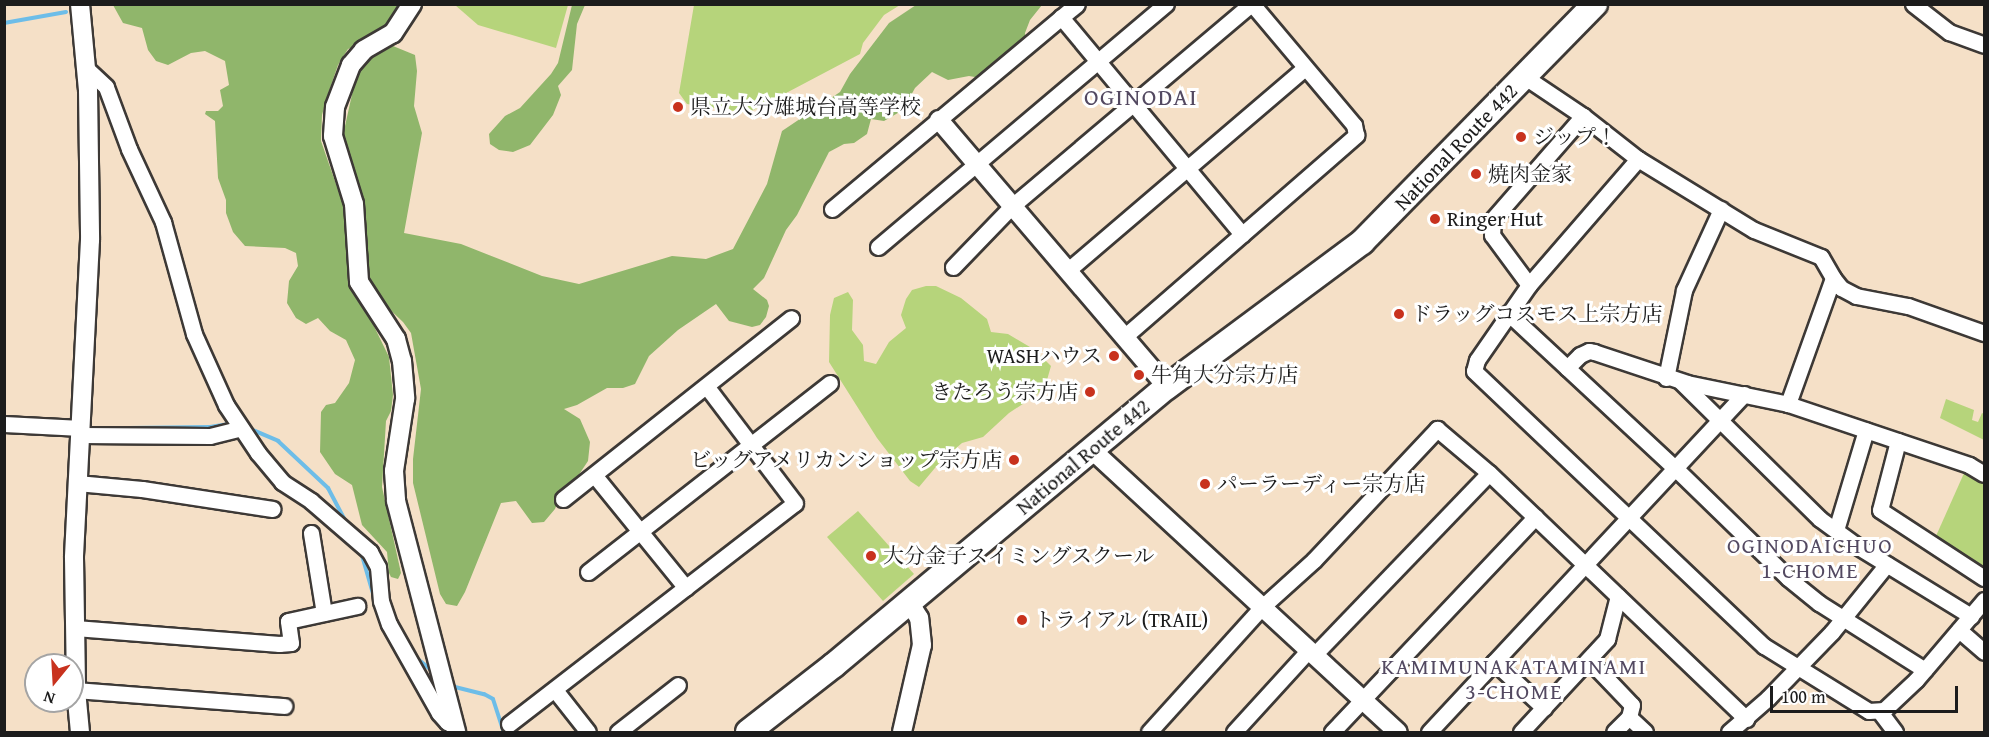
<!DOCTYPE html>
<meta charset="utf-8">
<style>
body{margin:0}
#map{position:relative;width:1989px;height:737px;overflow:hidden;background:#f5e0c7;font-family:"Gentium Book Plus","Noto Serif JP",serif}
div>[style]{position:absolute}
[style*='--x']{left:calc(var(--x)*1px);top:calc(var(--y)*1px);width:calc(var(--w)*1px);rotate:calc(var(--a)*1deg)}
.green>*{inset:0;background:#b6d47b}
.forest>*{inset:0;background:#90b66b}
.stream>*{height:4px;margin:-2px;padding:0 2px;transform-origin:2px;border-radius:2px;background:#6dbde8}
.roads{filter:drop-shadow(2px 0 #3d3936) drop-shadow(-2px 0 #3d3936) drop-shadow(0 2px #3d3936) drop-shadow(0 -2px #3d3936)}
.minor>*{height:15px;margin:-7.5px;padding:0 7.5px;transform-origin:7.5px;border-radius:7.5px;background:#fff}
.tertiary>*{height:18px;margin:-9px;padding:0 9px;transform-origin:9px;border-radius:9px;background:#fff}
.trunk>*{height:24px;margin:-12px;padding:0 12px;transform-origin:12px;border-radius:12px;background:#fff}
.dots>*{width:16px;height:16px;translate:-50% -50%;box-sizing:border-box;border:3px solid #fff;border-radius:50%}
span{translate:-50% -50%;white-space:nowrap;text-align:center;line-height:1.15;-webkit-text-stroke:6px #fff;paint-order:stroke}
.poi-label{font-size:21px;color:#1c1c1c}
.left{translate:0 -50%;text-align:left}
.right{translate:-100% -50%;text-align:right}
.street-label{font-size:21px;color:#1c1c1c}
.neighbourhood-label{font-size:22px;color:#534961;letter-spacing:1.5px}
.quarter-label{font-size:24px;color:#534961;letter-spacing:1.5px}
.frame{position:absolute;inset:0;border:6px solid #1c1c1c;pointer-events:none}
.north{position:absolute;left:24px;top:653px;width:60px;height:60px;box-sizing:border-box;background:#fff;border:2px solid #a4a4a4;border-radius:50%;rotate:198deg;font-size:16px;font-weight:700;line-height:24px;text-align:center;color:#1c1c1c}
.north::after{content:'';display:block;margin:auto;width:21px;height:27px;background:#c8321e;clip-path:polygon(50% 0,100% 100%,50% 72%,0 100%)}
.scale{position:absolute;left:1770px;top:686px;width:188px;height:27px;box-sizing:border-box;border:3px solid #1c1c1c;border-top:0;padding-left:8px;font-size:18px;line-height:21px;white-space:nowrap;color:#1c1c1c;-webkit-text-stroke:4px #fff;paint-order:stroke}
</style>
<div id="map">
<div class="green">
<i style="clip-path:polygon(455px 5px,568px 5px,556px 48px,478px 25px)"></i>
<i style="clip-path:polygon(694px 5px,694px 4px,900px 5px,884px 15px,863px 43px,860px 54px,748px 113px,687px 104px,679px 93px)"></i>
<i style="clip-path:polygon(926px 286px,936px 286px,961px 298px,987px 319px,991px 332px,1008px 334px,1035px 350px,1051px 366px,1047px 380px,1038px 394px,1009px 413px,983px 437px,962px 443px,940px 462px,919px 487px,910px 481px,877px 438px,829px 362px,830px 315px,834px 298px,848px 292px,853px 300px,852px 330px,863px 345px,864px 361px,876px 364px,889px 342px,906px 328px,901px 315px,906px 299px,912px 290px)"></i>
<i style="clip-path:polygon(1946px 399px,1974px 410px,1972px 420px,1978px 422px,1982px 413px,1984px 414px,1984px 440px,1940px 418px)"></i>
<i style="clip-path:polygon(1965px 471px,1984px 480px,1984px 568px,1936px 536px)"></i>
<i style="clip-path:polygon(858px 511px,914px 574px,883px 601px,827px 537px)"></i>
</div>
<div class="forest">
<i style="clip-path:polygon(113px 5px,406px 5px,390px 22px,360px 45px,348px 49px,338px 65px,327px 97px,322px 115px,321px 141px,345px 210px,348px 284px,371px 320px,389px 357px,393px 395px,391px 411px,386px 421px,382px 487px,401px 573px,398px 579px,391px 577px,389px 573px,387px 552px,362px 525px,352px 485px,335px 474px,320px 452px,321px 412px,326px 405px,335px 403px,349px 383px,355px 360px,346px 340px,330px 331px,318px 318px,306px 324px,296px 318px,287px 303px,289px 281px,298px 266px,296px 253px,285px 248px,245px 246px,233px 232px,226px 213px,226px 200px,218px 178px,215px 121px,205px 114px,206px 111px,218px 111px,223px 106px,220px 90px,229px 85px,225px 61px,205px 51px,191px 53px,168px 65px,156px 61px,148px 50px,142px 28px,123px 23px)"></i>
<i style="clip-path:polygon(572px 5px,585px 5px,577px 24px,572px 70px,558px 86px,561px 95px,553px 115px,530px 145px,513px 152px,499px 150px,490px 144px,489px 134px,505px 116px,520px 108px,551px 74px,558px 63px)"></i>
<i style="clip-path:polygon(916px 5px,1042px 5px,1030px 20px,1025px 33px,1026px 51px,1011px 74px,992px 80px,969px 76px,948px 80px,932px 72px,915px 88px,903px 110px,884px 121px,871px 119px,867px 134px,854px 143px,844px 144px,829px 152px,797px 215px,786px 230px,764px 278px,753px 289px,767px 300px,769px 306px,766px 317px,760px 325px,752px 327px,729px 321px,716px 304px,678px 330px,649px 356px,635px 384px,623px 388px,607px 388px,577px 405px,564px 409px,580px 419px,590px 442px,588px 461px,574px 482px,563px 488px,555px 509px,544px 522px,532px 523px,516px 501px,501px 503px,465px 592px,457px 606px,446px 604px,440px 594px,413px 483px,413px 459px,421px 389px,411px 333px,403px 322px,362px 283px,343px 135px,357px 72px,368px 60px,393px 46px,415px 55px,417px 71px,414px 106px,422px 133px,404px 233px,461px 244px,542px 276px,579px 284px,672px 256px,706px 259px,733px 249px,767px 184px,782px 131px,840px 92px,850px 74px,889px 23px)"></i>
</div>
<div class="stream">
<i style="--x:4;--y:23;--w:63;--a:-10.1"></i>
<i style="--x:129;--y:428;--w:81;--a:-0.7"></i>
<i style="--x:210;--y:427;--w:19;--a:-9"></i>
<i style="--x:248;--y:428;--w:33;--a:23"></i>
<i style="--x:278;--y:441;--w:69;--a:43.2"></i>
<i style="--x:328;--y:488;--w:41;--a:62.2"></i>
<i style="--x:361;--y:552;--w:47;--a:73.9"></i>
<i style="--x:414;--y:656;--w:26;--a:39"></i>
<i style="--x:451;--y:686;--w:34;--a:14"></i>
<i style="--x:484;--y:694;--w:10;--a:29"></i>
<i style="--x:493;--y:699;--w:35;--a:72"></i>
</div>
<div class="roads">
<div class="minor">
<i style="--x:1913;--y:4;--w:46;--a:37.9"></i>
<i style="--x:1949;--y:32;--w:37;--a:20"></i>
<i style="--x:1061;--y:17;--w:283;--a:50.2"></i>
<i style="--x:87;--y:69;--w:26;--a:43"></i>
<i style="--x:106;--y:87;--w:66;--a:69.6"></i>
<i style="--x:129;--y:149;--w:81;--a:65"></i>
<i style="--x:163;--y:222;--w:116;--a:74.5"></i>
<i style="--x:194;--y:334;--w:78;--a:65.7"></i>
<i style="--x:226;--y:405;--w:58;--a:56.3"></i>
<i style="--x:258;--y:453;--w:38;--a:50"></i>
<i style="--x:282;--y:482;--w:35;--a:33"></i>
<i style="--x:311;--y:501;--w:78;--a:40.8"></i>
<i style="--x:370;--y:552;--w:17;--a:62"></i>
<i style="--x:378;--y:567;--w:34;--a:85"></i>
<i style="--x:381;--y:601;--w:24;--a:71"></i>
<i style="--x:389;--y:624;--w:102;--a:60.7"></i>
<i style="--x:439;--y:713;--w:12;--a:48"></i>
<i style="--x:447;--y:722;--w:6;--a:-18"></i>
<i style="--x:1525;--y:77;--w:70;--a:33.9"></i>
<i style="--x:1583;--y:116;--w:70;--a:38"></i>
<i style="--x:1638;--y:159;--w:136;--a:31.5"></i>
<i style="--x:1754;--y:230;--w:72;--a:21.9"></i>
<i style="--x:1821;--y:257;--w:24;--a:60"></i>
<i style="--x:1833;--y:278;--w:134;--a:109.7"></i>
<i style="--x:1638;--y:159;--w:167;--a:130.9"></i>
<i style="--x:1529;--y:285;--w:91;--a:124.7"></i>
<i style="--x:1477;--y:360;--w:11;--a:105"></i>
<i style="--x:1474;--y:371;--w:400;--a:43.5"></i>
<i style="--x:1764;--y:646;--w:123;--a:31.8"></i>
<i style="--x:1869;--y:711;--w:15;--a:-4"></i>
<i style="--x:1884;--y:710;--w:44;--a:-43.2"></i>
<i style="--x:1916;--y:680;--w:105;--a:-49.6"></i>
<i style="--x:832;--y:209;--w:319;--a:-39.9"></i>
<i style="--x:878;--y:247;--w:377;--a:-40.2"></i>
<i style="--x:953;--y:267;--w:85;--a:-46"></i>
<i style="--x:1012;--y:206;--w:313;--a:-40.2"></i>
<i style="--x:1067;--y:271;--w:313;--a:-40.5"></i>
<i style="--x:1833;--y:278;--w:13;--a:51"></i>
<i style="--x:1841;--y:288;--w:17;--a:28"></i>
<i style="--x:1856;--y:296;--w:53;--a:10.9"></i>
<i style="--x:1908;--y:306;--w:81;--a:19.6"></i>
<i style="--x:1529;--y:285;--w:62;--a:-126.5"></i>
<i style="--x:1492;--y:235;--w:16;--a:-86"></i>
<i style="--x:1493;--y:219;--w:137;--a:-48.9"></i>
<i style="--x:1508;--y:313;--w:228;--a:42.9"></i>
<i style="--x:1675;--y:468;--w:158;--a:44.2"></i>
<i style="--x:1788;--y:578;--w:40;--a:39"></i>
<i style="--x:1819;--y:603;--w:125;--a:32.3"></i>
<i style="--x:1124;--y:337;--w:308;--a:-41"></i>
<i style="--x:1356;--y:135;--w:10;--a:-101"></i>
<i style="--x:1354;--y:125;--w:158;--a:-130.1"></i>
<i style="--x:1567;--y:368;--w:18;--a:-45"></i>
<i style="--x:1580;--y:355;--w:10;--a:-24"></i>
<i style="--x:1589;--y:351;--w:5;--a:11"></i>
<i style="--x:1594;--y:352;--w:98;--a:18.4"></i>
<i style="--x:1687;--y:383;--w:103;--a:11.7"></i>
<i style="--x:1788;--y:404;--w:191;--a:18.6"></i>
<i style="--x:1969;--y:465;--w:17;--a:31"></i>
<i style="--x:1666;--y:378;--w:90;--a:-78.4"></i>
<i style="--x:1684;--y:290;--w:89;--a:-65.4"></i>
<i style="--x:1681;--y:382;--w:195;--a:44.6"></i>
<i style="--x:1820;--y:519;--w:46;--a:36.1"></i>
<i style="--x:1857;--y:546;--w:134;--a:31.6"></i>
<i style="--x:4;--y:424;--w:77;--a:3"></i>
<i style="--x:81;--y:435;--w:129;--a:0.4"></i>
<i style="--x:210;--y:436;--w:32;--a:-14"></i>
<i style="--x:1898;--y:441;--w:71;--a:104.6"></i>
<i style="--x:1880;--y:510;--w:124;--a:33.2"></i>
<i style="--x:595;--y:476;--w:144;--a:50.9"></i>
<i style="--x:77;--y:483;--w:65;--a:5.3"></i>
<i style="--x:142;--y:489;--w:132;--a:8.7"></i>
<i style="--x:563;--y:499;--w:291;--a:-38.4"></i>
<i style="--x:1836;--y:530;--w:104;--a:-73.3"></i>
<i style="--x:311;--y:533;--w:81;--a:80.8"></i>
<i style="--x:588;--y:572;--w:307;--a:-38"></i>
<i style="--x:75;--y:628;--w:205;--a:4.5"></i>
<i style="--x:279;--y:644;--w:12;--a:-5"></i>
<i style="--x:291;--y:643;--w:22;--a:-98"></i>
<i style="--x:288;--y:621;--w:71;--a:-12.3"></i>
<i style="--x:1959;--y:630;--w:33;--a:41"></i>
<i style="--x:1314;--y:655;--w:252;--a:-46.1"></i>
<i style="--x:1589;--y:660;--w:62;--a:46.3"></i>
<i style="--x:1632;--y:705;--w:12;--a:104"></i>
<i style="--x:1629;--y:717;--w:21;--a:135"></i>
<i style="--x:1494;--y:662;--w:68;--a:42.6"></i>
<i style="--x:76;--y:690;--w:209;--a:4.4"></i>
<i style="--x:555;--y:690;--w:53;--a:51.8"></i>
<i style="--x:1880;--y:712;--w:25;--a:53"></i>
<i style="--x:1629;--y:717;--w:22;--a:43"></i>
<i style="--x:509;--y:724;--w:361;--a:-37.7"></i>
<i style="--x:795;--y:503;--w:146;--a:-127.2"></i>
<i style="--x:618;--y:732;--w:76;--a:-38.1"></i>
<i style="--x:1149;--y:732;--w:169;--a:-47.9"></i>
<i style="--x:1262;--y:607;--w:70;--a:-42.1"></i>
<i style="--x:1314;--y:560;--w:180;--a:-46.8"></i>
<i style="--x:1437;--y:429;--w:68;--a:40.2"></i>
<i style="--x:1489;--y:473;--w:356;--a:43.7"></i>
<i style="--x:1234;--y:732;--w:111;--a:-47.6"></i>
<i style="--x:1332;--y:732;--w:296;--a:-46.6"></i>
<i style="--x:1429;--y:732;--w:462;--a:-47"></i>
<i style="--x:1521;--y:732;--w:127;--a:-47.2"></i>
<i style="--x:1607;--y:639;--w:44;--a:-75.7"></i>
<i style="--x:1729;--y:732;--w:52;--a:-41.1"></i>
<i style="--x:1768;--y:698;--w:92;--a:-45.9"></i>
<i style="--x:1832;--y:632;--w:87;--a:-51"></i>
</div>
<div class="tertiary">
<i style="--x:80;--y:4;--w:86;--a:84.7"></i>
<i style="--x:88;--y:90;--w:150;--a:89.2"></i>
<i style="--x:90;--y:240;--w:318;--a:92.9"></i>
<i style="--x:74;--y:558;--w:132;--a:89.1"></i>
<i style="--x:76;--y:690;--w:42;--a:84.6"></i>
<i style="--x:412;--y:4;--w:35;--a:123"></i>
<i style="--x:393;--y:33;--w:34;--a:150"></i>
<i style="--x:364;--y:50;--w:20;--a:131"></i>
<i style="--x:351;--y:65;--w:45;--a:110.9"></i>
<i style="--x:335;--y:107;--w:29;--a:94"></i>
<i style="--x:333;--y:136;--w:71;--a:72.8"></i>
<i style="--x:354;--y:204;--w:78;--a:86.3"></i>
<i style="--x:359;--y:282;--w:68;--a:57"></i>
<i style="--x:396;--y:339;--w:23;--a:75"></i>
<i style="--x:402;--y:361;--w:38;--a:85"></i>
<i style="--x:405;--y:399;--w:73;--a:98.7"></i>
<i style="--x:394;--y:471;--w:30;--a:86"></i>
<i style="--x:396;--y:501;--w:239;--a:75.4"></i>
<i style="--x:939;--y:120;--w:351;--a:49.5"></i>
<i style="--x:1092;--y:450;--w:416;--a:42.7"></i>
<i style="--x:902;--y:732;--w:89;--a:-77.1"></i>
<i style="--x:922;--y:645;--w:27;--a:-96"></i>
<i style="--x:919;--y:618;--w:19;--a:-122"></i>
</div>
<div class="trunk">
<i style="--x:748;--y:732;--w:109;--a:-37.9"></i>
<i style="--x:834;--y:665;--w:434;--a:-39.9"></i>
<i style="--x:1167;--y:387;--w:243;--a:-36.6"></i>
<i style="--x:1362;--y:242;--w:333;--a:-45.6"></i>
</div>
</div>
<div class="dots">
<i style="left:678px;top:107px;background:#c8321e"></i>
<i style="left:1521px;top:137px;background:#c8321e"></i>
<i style="left:1476px;top:174px;background:#c8321e"></i>
<i style="left:1435px;top:219px;background:#c8321e"></i>
<i style="left:1399px;top:314px;background:#c8321e"></i>
<i style="left:1114px;top:356px;background:#c8321e"></i>
<i style="left:1139px;top:375px;background:#c8321e"></i>
<i style="left:1090px;top:392px;background:#c8321e"></i>
<i style="left:1014px;top:460px;background:#c8321e"></i>
<i style="left:1205px;top:484px;background:#c8321e"></i>
<i style="left:871px;top:556px;background:#c8321e"></i>
<i style="left:1022px;top:620px;background:#c8321e"></i>
</div>
<div class="poi-label">
<span class="left" style="left:690px;top:107px">県立大分雄城台高等学校</span>
<span class="left" style="left:1533px;top:137px">ジップ！</span>
<span class="left" style="left:1488px;top:174px">焼肉金家</span>
<span class="left" style="left:1447px;top:219px">Ringer Hut</span>
<span class="left" style="left:1411px;top:314px">ドラッグコスモス上宗方店</span>
<span class="right" style="left:1102px;top:356px">WASHハウス</span>
<span class="left" style="left:1151px;top:375px">牛角大分宗方店</span>
<span class="right" style="left:1078px;top:392px">きたろう宗方店</span>
<span class="right" style="left:1002px;top:460px">ビッグアメリカンショップ宗方店</span>
<span class="left" style="left:1217px;top:484px">パーラーディー宗方店</span>
<span class="left" style="left:883px;top:556px">大分金子スイミングスクール</span>
<span class="left" style="left:1034px;top:620px">トライアル (TRAIL)</span>
</div>
<div class="street-label">
<span style="left:1456px;top:147px;rotate:-46deg">National Route 442</span>
<span style="left:1083px;top:457px;rotate:-40deg">National Route 442</span>
</div>
<div class="neighbourhood-label">
<span style="left:1810px;top:558px">OGINODAICHUO<br>1-CHOME</span>
<span style="left:1514px;top:679px">KAMIMUNAKATAMINAMI<br>3-CHOME</span>
</div>
<div class="quarter-label">
<span style="left:1141px;top:97px">OGINODAI</span>
</div>
<div class="frame"></div>
<div class="north">N</div>
<div class="scale">100 m</div>
</div>
